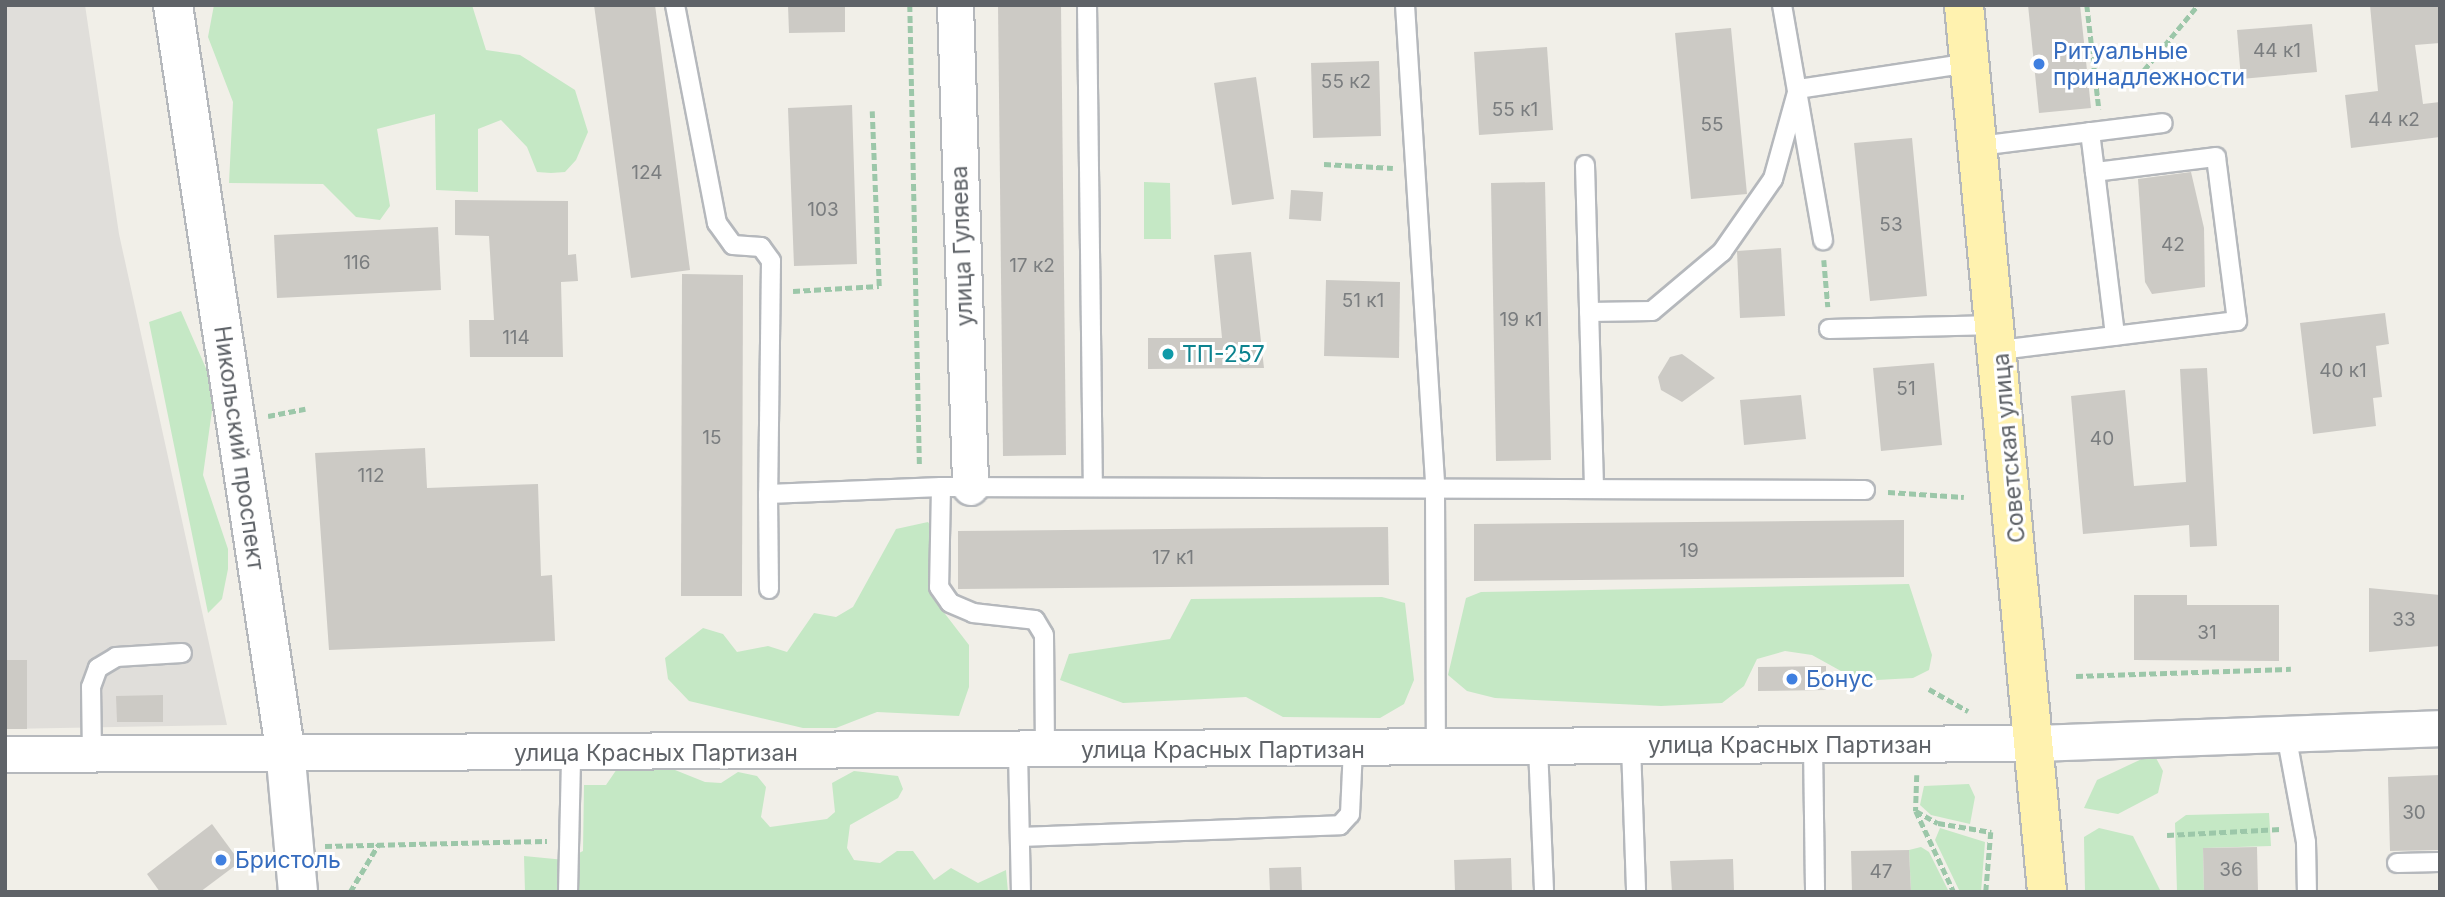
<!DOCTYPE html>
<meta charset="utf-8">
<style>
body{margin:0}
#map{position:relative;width:2445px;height:897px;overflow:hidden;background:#f1efe8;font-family:Inter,sans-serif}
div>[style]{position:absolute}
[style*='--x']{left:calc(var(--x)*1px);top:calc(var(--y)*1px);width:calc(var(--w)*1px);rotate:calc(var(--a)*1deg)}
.industrial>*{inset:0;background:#e0deda}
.green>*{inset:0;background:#c5e8c5}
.building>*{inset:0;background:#cccac5}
.path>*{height:4.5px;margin-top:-2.25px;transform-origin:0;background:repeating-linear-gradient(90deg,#9cc7a9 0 7px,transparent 0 10.5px)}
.roads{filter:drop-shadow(2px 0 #b5b8bc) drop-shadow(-2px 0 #b5b8bc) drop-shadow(0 2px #b5b8bc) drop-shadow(0 -2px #b5b8bc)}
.lane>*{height:18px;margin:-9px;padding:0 9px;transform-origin:9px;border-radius:9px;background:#fff}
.street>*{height:35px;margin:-17.5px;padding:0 17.5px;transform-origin:17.5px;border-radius:17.5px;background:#fff}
.secondary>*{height:38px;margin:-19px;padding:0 19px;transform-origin:19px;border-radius:19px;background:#fff}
.primary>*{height:38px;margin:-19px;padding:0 19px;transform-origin:19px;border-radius:19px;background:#fff2af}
.dots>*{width:19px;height:19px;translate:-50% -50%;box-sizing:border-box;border:4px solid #fff;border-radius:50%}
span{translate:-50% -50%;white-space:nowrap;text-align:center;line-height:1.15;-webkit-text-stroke:6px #fff;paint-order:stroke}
.number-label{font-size:19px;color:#7a7d7f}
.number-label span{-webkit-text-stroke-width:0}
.shop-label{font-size:23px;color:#366cbe}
.left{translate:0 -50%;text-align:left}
.street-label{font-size:23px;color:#5f6368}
.culture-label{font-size:23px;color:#0d838f}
.frame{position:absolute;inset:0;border:7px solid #5f6368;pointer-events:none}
</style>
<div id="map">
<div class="industrial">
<i style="clip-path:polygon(5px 5px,85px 5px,119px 234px,227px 725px,5px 729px)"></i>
</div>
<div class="green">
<i style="clip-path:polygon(214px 5px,472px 5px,486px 50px,520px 55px,575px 90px,588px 132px,576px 160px,565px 172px,551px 173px,537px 172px,527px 147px,501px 120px,478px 129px,478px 192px,436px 190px,435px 114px,377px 129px,390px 206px,380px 220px,356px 217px,323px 184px,229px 183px,233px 102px,208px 37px)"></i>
<i style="clip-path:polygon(1144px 182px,1170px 183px,1171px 239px,1144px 239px)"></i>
<i style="clip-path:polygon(181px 311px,215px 389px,203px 475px,228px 549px,228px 569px,222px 599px,208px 613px,149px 322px)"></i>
<i style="clip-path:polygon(928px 522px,937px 535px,929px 593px,969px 645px,969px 687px,959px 716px,877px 712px,836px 728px,803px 728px,689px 701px,668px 679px,665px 658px,703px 628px,723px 634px,737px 652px,768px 646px,787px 652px,814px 613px,836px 617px,853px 607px,896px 529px)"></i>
<i style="clip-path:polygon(1909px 584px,1932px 655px,1929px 670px,1913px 678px,1859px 681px,1812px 655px,1785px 651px,1757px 659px,1744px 686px,1722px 703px,1661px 706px,1495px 698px,1467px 691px,1448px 675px,1466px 598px,1481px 592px)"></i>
<i style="clip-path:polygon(1382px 597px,1405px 603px,1414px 680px,1404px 704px,1380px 718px,1283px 717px,1246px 697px,1123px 703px,1060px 680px,1069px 654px,1170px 639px,1191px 599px)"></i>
<i style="clip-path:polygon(2146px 757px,2156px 758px,2163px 771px,2158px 793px,2118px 814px,2084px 808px,2097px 780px)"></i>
<i style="clip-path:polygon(660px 764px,705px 782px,721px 783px,738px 772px,757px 776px,766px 787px,761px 817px,770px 827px,827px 819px,835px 812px,832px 783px,854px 771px,898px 776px,903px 789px,898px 798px,850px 825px,847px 848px,854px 860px,880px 863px,897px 851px,913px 851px,934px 880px,951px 868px,978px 883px,1006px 870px,1008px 892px,525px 892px,524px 856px,565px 860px,583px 851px,584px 785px,606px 785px,619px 766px)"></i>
<i style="clip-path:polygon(1969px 784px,1975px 797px,1970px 824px,1931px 815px,1920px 805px,1924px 786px)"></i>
<i style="clip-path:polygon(2269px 813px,2271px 846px,2203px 848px,2204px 892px,2177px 892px,2175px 823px,2186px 815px)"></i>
<i style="clip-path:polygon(1940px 828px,1985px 842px,1981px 892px,1960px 892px,1935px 840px)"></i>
<i style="clip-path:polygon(2099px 828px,2133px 836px,2161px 892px,2085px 892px,2084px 837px)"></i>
<i style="clip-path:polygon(1921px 847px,1929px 852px,1949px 892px,1911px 892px,1909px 850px)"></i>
</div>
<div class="building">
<i style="clip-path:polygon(594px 5px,655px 5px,690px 270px,631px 278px)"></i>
<i style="clip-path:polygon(788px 5px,845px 5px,845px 32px,789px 33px)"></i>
<i style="clip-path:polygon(998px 5px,1061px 5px,1066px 455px,1003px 456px)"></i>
<i style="clip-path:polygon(2028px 5px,2080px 5px,2091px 108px,2039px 113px)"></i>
<i style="clip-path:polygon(2370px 5px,2440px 5px,2440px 43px,2415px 45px,2423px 104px,2440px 102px,2440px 137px,2351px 148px,2345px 95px,2378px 91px)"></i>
<i style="clip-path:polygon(2312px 24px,2317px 72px,2241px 79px,2237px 30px)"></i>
<i style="clip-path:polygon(1731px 28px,1747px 194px,1691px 199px,1675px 33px)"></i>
<i style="clip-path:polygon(1547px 47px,1553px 130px,1479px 135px,1474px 52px)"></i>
<i style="clip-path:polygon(1379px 61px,1381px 136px,1313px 138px,1311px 63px)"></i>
<i style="clip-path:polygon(1256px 77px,1274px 199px,1232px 205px,1214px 83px)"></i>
<i style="clip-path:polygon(852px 105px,857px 264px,794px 266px,788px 108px)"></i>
<i style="clip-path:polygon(1912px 138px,1927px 296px,1870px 301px,1854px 143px)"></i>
<i style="clip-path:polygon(2191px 172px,2204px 228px,2205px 287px,2152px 294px,2145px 282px,2138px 179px)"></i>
<i style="clip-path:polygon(1545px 182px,1551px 460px,1496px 461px,1491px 183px)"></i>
<i style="clip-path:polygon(1291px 190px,1323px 192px,1321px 221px,1289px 219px)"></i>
<i style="clip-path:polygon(455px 200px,568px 201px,568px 255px,576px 254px,578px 281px,561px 282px,563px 357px,470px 357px,469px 320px,494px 320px,489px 236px,455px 235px)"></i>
<i style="clip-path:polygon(438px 227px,441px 290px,277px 298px,274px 235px)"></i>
<i style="clip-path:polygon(1781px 248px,1785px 316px,1740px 318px,1737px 251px)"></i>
<i style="clip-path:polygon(1251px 252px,1264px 368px,1148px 369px,1148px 338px,1222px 338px,1214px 255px)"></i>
<i style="clip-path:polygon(682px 274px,743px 275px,742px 596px,681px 596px)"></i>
<i style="clip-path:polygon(1326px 280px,1400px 282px,1399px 358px,1324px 356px)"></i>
<i style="clip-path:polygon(2385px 313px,2389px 344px,2376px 346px,2382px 397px,2373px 398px,2376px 426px,2313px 434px,2300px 323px)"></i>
<i style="clip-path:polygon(1682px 354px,1715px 378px,1682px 402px,1661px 390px,1658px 377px,1670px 357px)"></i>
<i style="clip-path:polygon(1934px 363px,1942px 445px,1881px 451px,1873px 368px)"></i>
<i style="clip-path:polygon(2207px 368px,2217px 546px,2190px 547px,2189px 525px,2083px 534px,2071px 396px,2125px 390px,2134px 486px,2186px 482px,2180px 369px)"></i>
<i style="clip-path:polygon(1801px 395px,1806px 439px,1744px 445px,1740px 400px)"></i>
<i style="clip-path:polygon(425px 448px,427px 488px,538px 484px,541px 576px,552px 575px,555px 641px,329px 650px,315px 453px)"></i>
<i style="clip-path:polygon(1904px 520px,1904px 577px,1474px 581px,1474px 524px)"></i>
<i style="clip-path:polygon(1388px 527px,1389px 585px,958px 589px,958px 531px)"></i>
<i style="clip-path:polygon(2369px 588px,2440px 595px,2440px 646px,2369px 652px)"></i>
<i style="clip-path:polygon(2134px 595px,2187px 595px,2187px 605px,2279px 605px,2279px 661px,2134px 660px)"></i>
<i style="clip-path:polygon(5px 660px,27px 660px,27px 729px,5px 729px)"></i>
<i style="clip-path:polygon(1826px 666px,1826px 690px,1758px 691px,1758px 667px)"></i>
<i style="clip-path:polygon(163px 695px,163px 722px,117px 722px,116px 696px)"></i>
<i style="clip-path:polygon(2440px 775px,2440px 850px,2390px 851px,2388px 777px)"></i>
<i style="clip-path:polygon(212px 824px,240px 862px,200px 892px,160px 892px,147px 874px)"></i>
<i style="clip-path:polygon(2257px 847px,2258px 892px,2204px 892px,2203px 848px)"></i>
<i style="clip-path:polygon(1909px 850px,1911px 892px,1852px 892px,1851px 851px)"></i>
<i style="clip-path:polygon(1511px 858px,1512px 892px,1455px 892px,1454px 860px)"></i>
<i style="clip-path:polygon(1733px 859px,1734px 892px,1672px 892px,1670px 861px)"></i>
<i style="clip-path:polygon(1301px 867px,1302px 892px,1270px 892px,1269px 868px)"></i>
</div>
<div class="path">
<i style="--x:910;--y:5;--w:461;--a:88.8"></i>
<i style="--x:2087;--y:5;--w:105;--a:83.4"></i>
<i style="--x:2144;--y:70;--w:85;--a:-50.3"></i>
<i style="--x:1324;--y:164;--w:69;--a:3.3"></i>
<i style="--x:1824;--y:260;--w:47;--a:85.1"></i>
<i style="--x:793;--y:291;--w:86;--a:-3.3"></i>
<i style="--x:879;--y:286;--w:175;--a:-92.3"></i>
<i style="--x:268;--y:416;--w:38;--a:-11"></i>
<i style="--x:1888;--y:492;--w:76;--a:3.8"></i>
<i style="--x:2076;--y:676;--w:215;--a:-1.9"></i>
<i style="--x:1929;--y:689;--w:45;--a:29.4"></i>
<i style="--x:1917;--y:775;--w:36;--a:92"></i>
<i style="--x:1916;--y:811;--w:89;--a:64.9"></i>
<i style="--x:1916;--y:811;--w:25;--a:29"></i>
<i style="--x:1938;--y:823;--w:54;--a:9.6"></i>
<i style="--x:1991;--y:832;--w:60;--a:94.8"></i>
<i style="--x:2167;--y:835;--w:114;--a:-3"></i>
<i style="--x:325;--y:846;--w:222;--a:-1.3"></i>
<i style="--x:350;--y:892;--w:55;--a:-59.2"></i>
</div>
<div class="roads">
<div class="lane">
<i style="--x:675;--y:5;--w:222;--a:79.1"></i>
<i style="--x:717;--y:223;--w:27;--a:54"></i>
<i style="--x:733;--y:245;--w:28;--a:4"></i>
<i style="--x:761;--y:247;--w:17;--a:54"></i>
<i style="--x:771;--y:261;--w:233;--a:90.7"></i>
<i style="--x:768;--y:494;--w:173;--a:-2.3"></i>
<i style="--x:941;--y:487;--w:924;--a:0.19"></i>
<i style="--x:1087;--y:5;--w:482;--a:89.3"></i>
<i style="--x:1405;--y:5;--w:484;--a:86.4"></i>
<i style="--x:1435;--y:488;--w:260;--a:89.8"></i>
<i style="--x:1782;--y:5;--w:239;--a:80.1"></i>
<i style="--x:1798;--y:89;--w:174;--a:-8.6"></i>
<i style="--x:2090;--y:132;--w:40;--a:82.9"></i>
<i style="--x:1979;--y:146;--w:185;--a:-7.1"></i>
<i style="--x:1585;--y:165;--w:323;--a:88.4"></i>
<i style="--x:1589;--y:312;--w:63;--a:-0.9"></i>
<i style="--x:1652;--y:311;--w:92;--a:-40.1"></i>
<i style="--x:1722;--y:252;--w:89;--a:-55.1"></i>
<i style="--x:1773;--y:179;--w:93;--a:-74.5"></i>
<i style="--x:1829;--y:329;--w:168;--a:-1.4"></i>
<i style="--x:2000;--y:350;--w:239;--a:-7"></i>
<i style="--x:2237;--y:321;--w:165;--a:-97.3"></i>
<i style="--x:2216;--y:157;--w:122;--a:172.9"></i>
<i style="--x:2095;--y:172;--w:165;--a:83"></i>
<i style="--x:941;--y:487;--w:100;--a:91.1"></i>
<i style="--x:939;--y:587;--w:19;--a:55"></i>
<i style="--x:950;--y:603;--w:25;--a:23"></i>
<i style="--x:973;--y:613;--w:62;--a:6.4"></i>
<i style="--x:1035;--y:620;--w:17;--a:59"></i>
<i style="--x:1044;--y:635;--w:116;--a:89.5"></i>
<i style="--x:768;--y:494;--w:95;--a:89.4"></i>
<i style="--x:2286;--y:734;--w:110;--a:79.5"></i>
<i style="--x:2306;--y:842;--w:50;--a:88.9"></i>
<i style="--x:1813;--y:745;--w:147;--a:89.2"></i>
<i style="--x:1631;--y:746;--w:146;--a:88"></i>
<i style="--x:1538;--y:747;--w:145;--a:87.6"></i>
<i style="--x:1018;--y:751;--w:141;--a:88.8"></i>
<i style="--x:92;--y:756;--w:69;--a:-90.8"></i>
<i style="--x:91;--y:687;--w:20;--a:-70"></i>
<i style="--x:98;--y:668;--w:21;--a:-31"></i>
<i style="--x:116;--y:657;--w:66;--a:-3.5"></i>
<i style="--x:1020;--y:837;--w:320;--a:-2.1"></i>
<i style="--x:1340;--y:825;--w:15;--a:-48"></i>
<i style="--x:1350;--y:814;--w:65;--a:-87.4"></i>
<i style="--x:2397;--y:863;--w:43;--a:-1.3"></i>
<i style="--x:568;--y:892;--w:137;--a:-88.7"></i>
</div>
<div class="street">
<i style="--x:955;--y:5;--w:482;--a:88.2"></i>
<i style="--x:5;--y:754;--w:2029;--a:-0.31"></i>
<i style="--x:2034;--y:743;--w:406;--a:-2.1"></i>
</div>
<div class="secondary">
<i style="--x:173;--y:5;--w:752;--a:81.44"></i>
<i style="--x:285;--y:749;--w:144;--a:84.8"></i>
</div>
<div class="primary">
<i style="--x:1964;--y:5;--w:891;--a:84.65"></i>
</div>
</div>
<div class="dots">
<i style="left:2039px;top:64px;background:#3f7fe0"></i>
<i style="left:1168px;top:354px;background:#0f9aa8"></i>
<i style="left:1792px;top:679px;background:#3f7fe0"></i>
<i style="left:221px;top:860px;background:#3f7fe0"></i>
</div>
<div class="number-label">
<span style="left:2277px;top:51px">44 к1</span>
<span style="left:1346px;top:82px">55 к2</span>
<span style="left:1515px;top:110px">55 к1</span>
<span style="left:2394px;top:120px">44 к2</span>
<span style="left:1712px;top:125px">55</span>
<span style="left:647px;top:173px">124</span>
<span style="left:823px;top:210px">103</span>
<span style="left:1891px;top:225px">53</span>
<span style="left:2173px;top:245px">42</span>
<span style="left:357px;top:263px">116</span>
<span style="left:1032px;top:266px">17 к2</span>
<span style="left:1363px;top:301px">51 к1</span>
<span style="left:1521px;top:320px">19 к1</span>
<span style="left:516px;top:338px">114</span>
<span style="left:2343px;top:371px">40 к1</span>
<span style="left:1906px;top:389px">51</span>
<span style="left:712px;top:438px">15</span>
<span style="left:2102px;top:439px">40</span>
<span style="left:371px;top:476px">112</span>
<span style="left:1689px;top:551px">19</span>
<span style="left:1173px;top:558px">17 к1</span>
<span style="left:2404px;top:620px">33</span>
<span style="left:2207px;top:633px">31</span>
<span style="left:2414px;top:813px">30</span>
<span style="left:2231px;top:870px">36</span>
<span style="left:1881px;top:872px">47</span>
</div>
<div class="shop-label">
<span class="left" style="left:2053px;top:64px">Ритуальные<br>принадлежности</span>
<span class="left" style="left:1806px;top:679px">Бонус</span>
<span class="left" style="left:235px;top:860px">Бристоль</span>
</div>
<div class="street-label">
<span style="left:962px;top:246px;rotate:-92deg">улица Гуляева</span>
<span style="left:239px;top:448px;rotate:82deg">Никольский проспект</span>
<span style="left:2009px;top:448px;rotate:-95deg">Советская улица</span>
<span style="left:1790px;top:745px">улица Красных Партизан</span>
<span style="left:1223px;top:750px">улица Красных Партизан</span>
<span style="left:656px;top:753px">улица Красных Партизан</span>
</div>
<div class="culture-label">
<span class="left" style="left:1182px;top:354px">ТП-257</span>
</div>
<div class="frame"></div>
</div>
